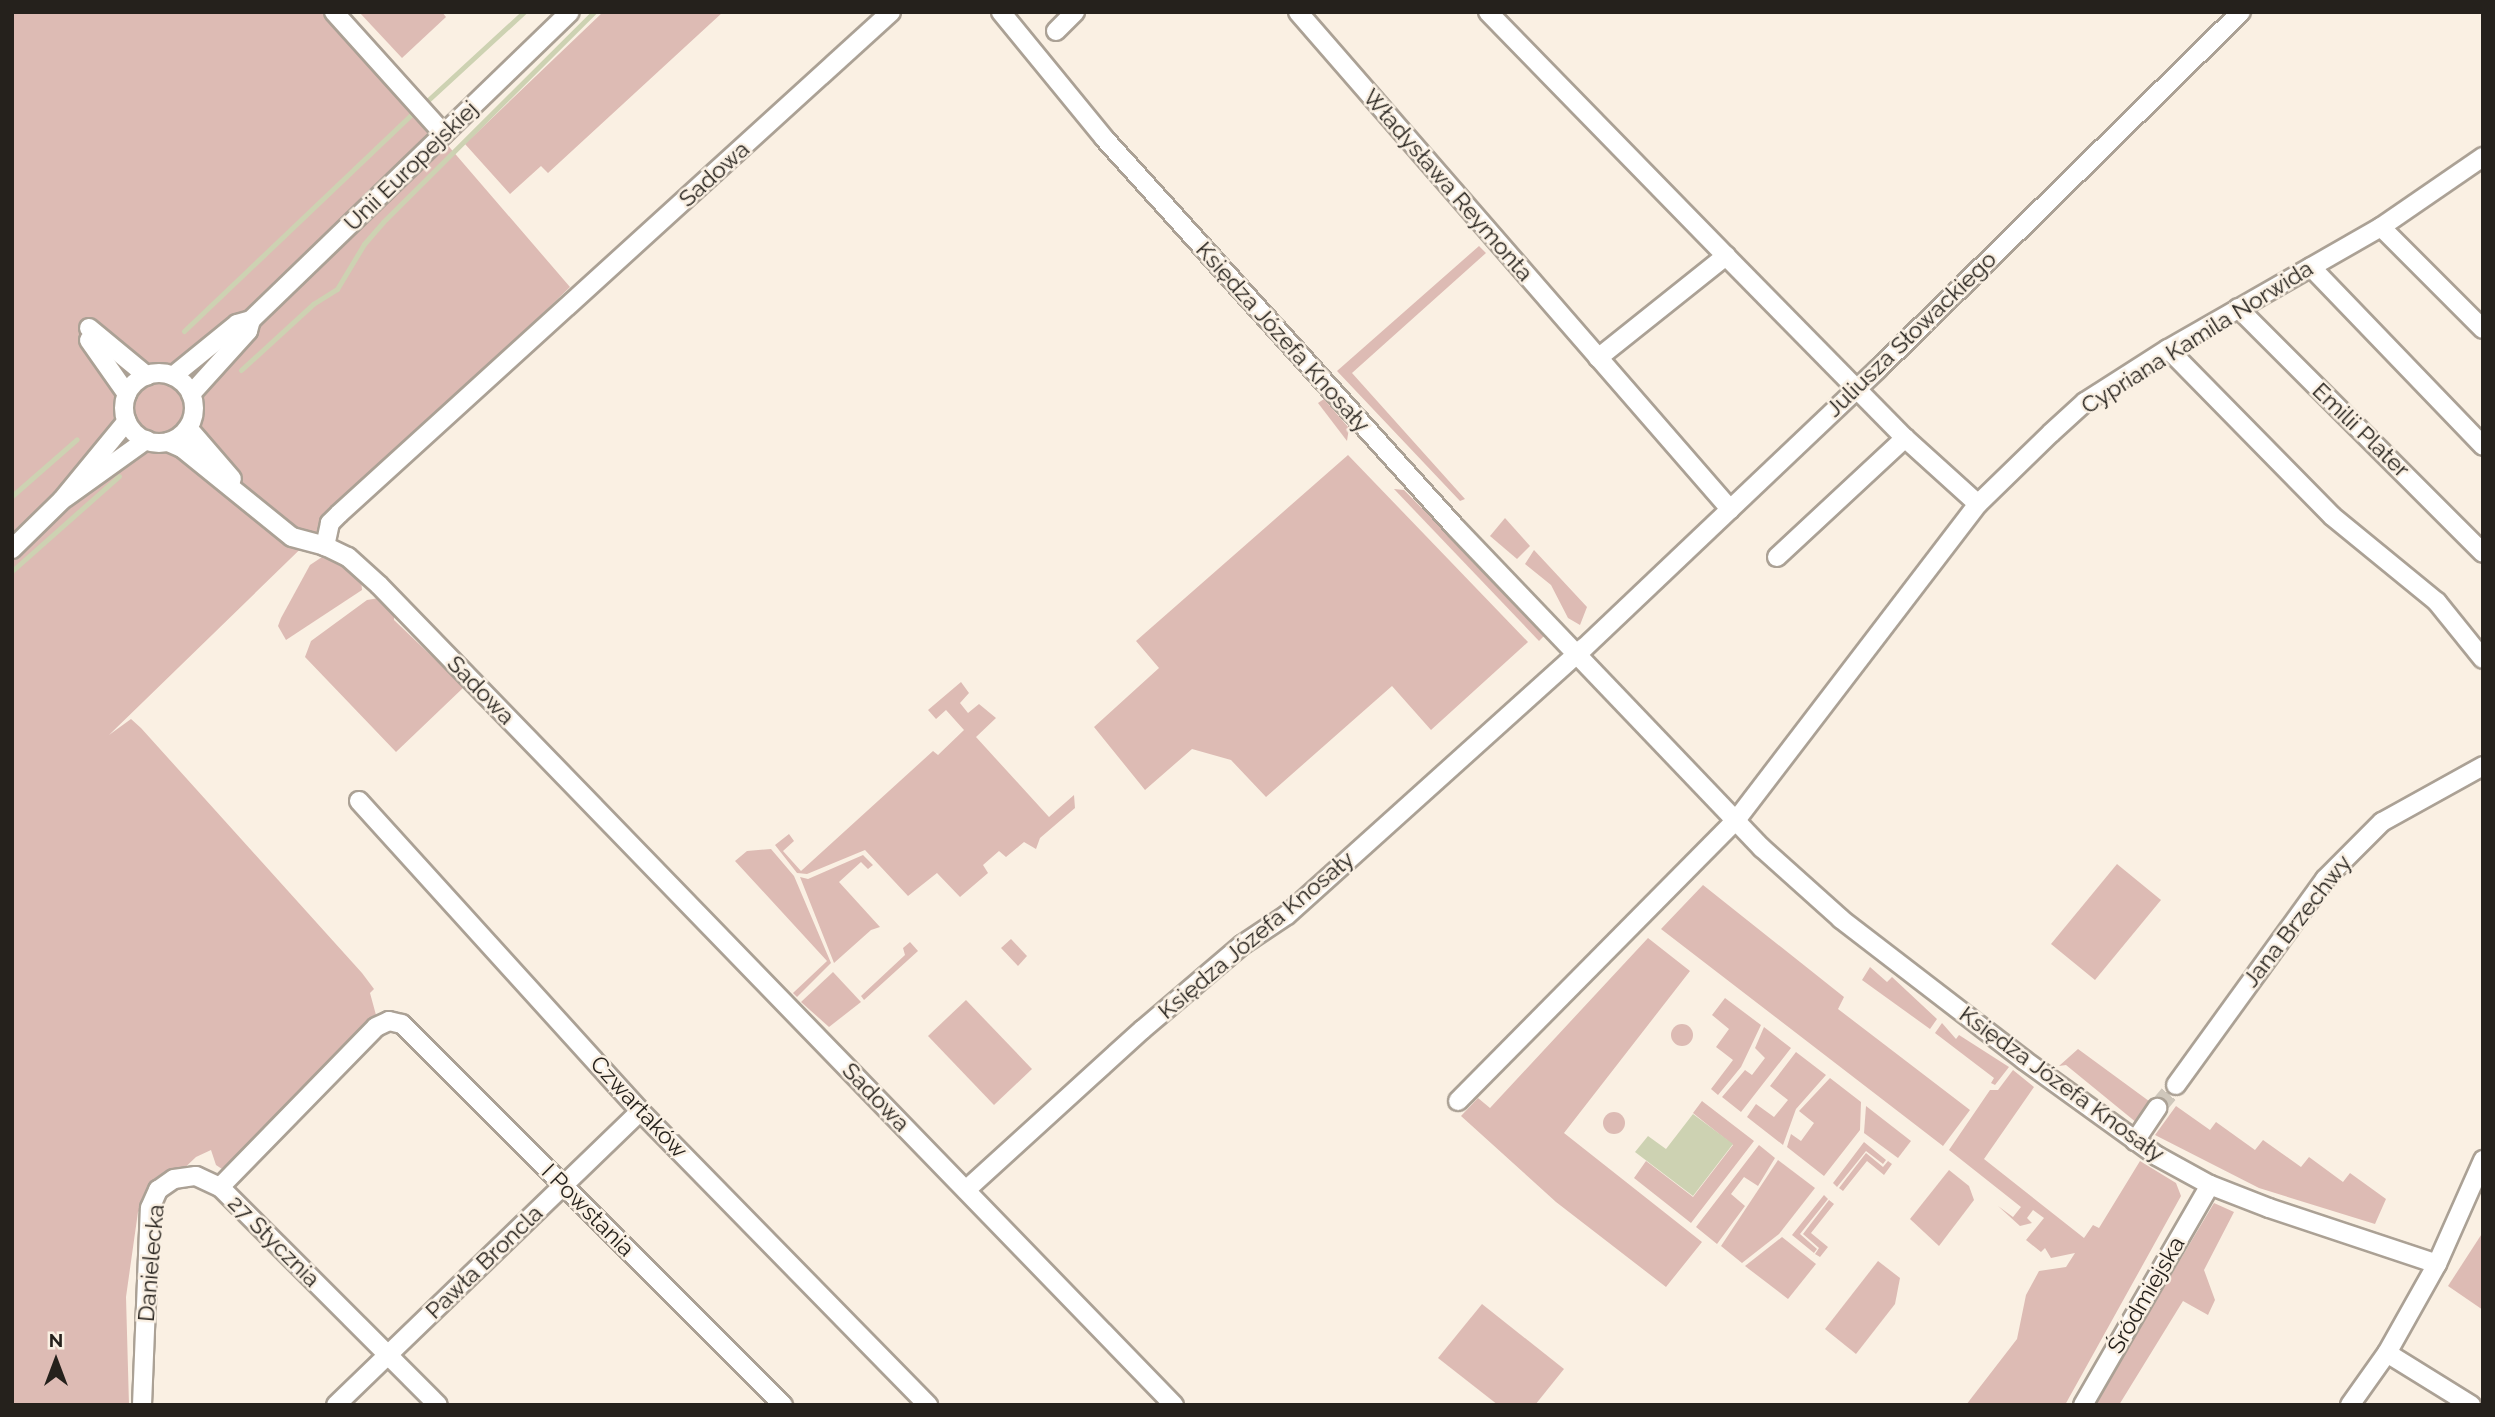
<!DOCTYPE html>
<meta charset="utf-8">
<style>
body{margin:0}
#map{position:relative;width:2495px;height:1417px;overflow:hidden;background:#faf0e3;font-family:Raleway,sans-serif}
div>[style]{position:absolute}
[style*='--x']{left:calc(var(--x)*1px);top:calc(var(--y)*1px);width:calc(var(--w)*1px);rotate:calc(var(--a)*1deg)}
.green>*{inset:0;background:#ddbbb4}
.round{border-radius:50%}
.water>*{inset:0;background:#cdd2b2}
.stream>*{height:5px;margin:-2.5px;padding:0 2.5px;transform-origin:2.5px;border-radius:2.5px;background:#cdd2b2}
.minor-tunnel>*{height:18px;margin-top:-9px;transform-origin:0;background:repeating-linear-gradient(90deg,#cfc7bb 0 18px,transparent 0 27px)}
.roads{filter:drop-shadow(2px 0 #aba195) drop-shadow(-2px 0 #aba195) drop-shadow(0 2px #aba195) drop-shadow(0 -2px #aba195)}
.minor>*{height:18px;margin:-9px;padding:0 9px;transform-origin:9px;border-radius:9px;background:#fff}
.minor>.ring{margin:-9px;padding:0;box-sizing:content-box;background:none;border:18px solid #fff;border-radius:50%}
span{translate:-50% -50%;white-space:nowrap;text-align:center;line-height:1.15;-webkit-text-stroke:5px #faf0e3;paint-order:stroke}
.street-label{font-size:23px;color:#25211c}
.frame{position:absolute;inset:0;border:14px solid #25211c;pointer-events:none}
.north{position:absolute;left:21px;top:1326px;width:70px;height:70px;-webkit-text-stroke:5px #faf0e3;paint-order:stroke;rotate:0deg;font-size:19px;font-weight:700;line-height:28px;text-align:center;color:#25211c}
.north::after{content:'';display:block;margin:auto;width:24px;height:32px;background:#25211c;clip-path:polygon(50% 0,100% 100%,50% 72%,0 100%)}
</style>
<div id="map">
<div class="green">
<i style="clip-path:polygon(12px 12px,333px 12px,570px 287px,109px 735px,131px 719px,141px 728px,362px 973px,374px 989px,370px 993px,376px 1015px,225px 1171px,216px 1165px,211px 1150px,196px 1157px,138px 1212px,126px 1297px,129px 1405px,12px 1405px)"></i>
<i style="clip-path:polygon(359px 12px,442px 12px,446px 17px,402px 58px)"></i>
<i style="clip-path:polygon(603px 12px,723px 12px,548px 173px,541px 166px,510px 194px,465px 144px)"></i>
<i style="clip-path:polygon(1479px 246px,1486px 253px,1352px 373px,1465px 499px,1460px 501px,1337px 371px)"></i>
<i style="clip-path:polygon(1324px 399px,1349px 428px,1347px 441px,1318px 403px)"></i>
<i style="clip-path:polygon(1348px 455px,1528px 642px,1431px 730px,1392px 686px,1266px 797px,1231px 760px,1192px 749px,1145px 790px,1094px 727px,1159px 668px,1136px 641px)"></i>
<i style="clip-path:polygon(1394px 489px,1404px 490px,1546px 634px,1539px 641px)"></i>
<i style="clip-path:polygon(1505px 518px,1530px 546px,1517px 559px,1490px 536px)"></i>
<i style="clip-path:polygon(1534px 550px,1587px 607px,1580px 625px,1568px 618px,1551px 585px,1525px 564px)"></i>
<i style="clip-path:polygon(325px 555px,361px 578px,362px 590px,286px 640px,278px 626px,281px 618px,310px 565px)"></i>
<i style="clip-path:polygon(379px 598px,394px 612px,394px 620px,464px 687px,396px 752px,305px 657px,311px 641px,367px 600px)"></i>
<i style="clip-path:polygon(961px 682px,969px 693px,960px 703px,968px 713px,979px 704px,996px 718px,976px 737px,1049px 817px,1074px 795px,1075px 808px,1040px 838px,1036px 849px,1024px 842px,1006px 857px,999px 851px,983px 865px,988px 873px,960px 897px,937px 873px,908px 896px,865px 850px,807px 874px,797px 873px,775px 845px,789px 834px,794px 841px,783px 851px,801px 871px,933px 751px,938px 755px,964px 730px,946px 710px,936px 719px,928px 710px)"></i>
<i style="clip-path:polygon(771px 849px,794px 876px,831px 963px,797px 997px,793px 993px,827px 961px,735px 861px,747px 851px)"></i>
<i style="clip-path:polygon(863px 855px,873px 865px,868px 869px,861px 862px,839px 882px,880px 927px,871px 930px,834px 963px,800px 877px,808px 879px)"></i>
<i style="clip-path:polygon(2117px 864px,2161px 900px,2095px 980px,2051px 944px)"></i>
<i style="clip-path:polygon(1703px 885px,1844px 997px,1838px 1009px,1970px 1110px,1943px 1146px,1661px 929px)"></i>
<i style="clip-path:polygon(1648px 938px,1690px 971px,1564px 1133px,1702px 1242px,1666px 1287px,1556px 1202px,1461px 1116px,1478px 1098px,1490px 1108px)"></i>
<i style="clip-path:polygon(1011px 939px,1027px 956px,1018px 966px,1001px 948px)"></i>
<i style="clip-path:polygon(910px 942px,918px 951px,864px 1000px,861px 996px,905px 955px,903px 948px)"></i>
<i style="clip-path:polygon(1870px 967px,1887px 982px,1892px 977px,1937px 1019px,1930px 1029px,1862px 980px)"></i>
<i style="clip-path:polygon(833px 972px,861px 1002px,829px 1027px,801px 1002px)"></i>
<i style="clip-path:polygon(1725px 998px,1761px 1025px,1741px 1067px,1718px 1095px,1711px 1089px,1733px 1060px,1716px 1047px,1729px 1029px,1712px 1015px)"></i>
<i style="clip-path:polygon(966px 1000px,1032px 1069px,994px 1105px,928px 1036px)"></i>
<i style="clip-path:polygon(1942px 1023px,1956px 1039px,1959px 1035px,2009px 1067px,1995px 1085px,1991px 1083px,1994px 1078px,1935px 1033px)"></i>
<i class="round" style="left:1671px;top:1024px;width:22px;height:22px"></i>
<i style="clip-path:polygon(1764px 1027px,1791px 1048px,1741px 1112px,1722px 1097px,1745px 1070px,1752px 1075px,1765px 1058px,1755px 1048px)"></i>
<i style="clip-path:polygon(2078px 1049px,2153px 1104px,2137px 1123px,2066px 1065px,2059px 1066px)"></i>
<i style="clip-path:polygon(1796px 1052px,1826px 1075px,1796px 1109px,1783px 1145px,1747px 1117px,1756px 1104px,1774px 1117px,1788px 1100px,1770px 1086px)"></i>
<i style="clip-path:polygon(2013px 1070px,2034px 1087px,1984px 1159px,2084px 1238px,2093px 1225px,2099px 1228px,2140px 1161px,2176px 1183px,2181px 1196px,2065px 1405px,1966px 1405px,2017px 1339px,2026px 1295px,2039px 1271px,2066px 1267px,2075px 1253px,2051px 1258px,2045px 1248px,2041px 1252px,2026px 1240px,2044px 1218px,2033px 1210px,2027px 1218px,2032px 1223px,2020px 1226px,1998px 1206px,2013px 1217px,2021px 1207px,1949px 1150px,1990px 1090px,1998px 1090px)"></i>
<i style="clip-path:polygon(1830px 1078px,1861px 1102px,1860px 1130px,1824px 1176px,1787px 1147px,1791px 1134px,1801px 1141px,1814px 1123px,1799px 1111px)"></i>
<i style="clip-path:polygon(1702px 1101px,1754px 1141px,1691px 1223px,1634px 1178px,1646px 1161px,1693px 1197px,1733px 1145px,1693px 1113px)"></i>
<i style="clip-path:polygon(1866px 1106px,1911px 1141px,1898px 1158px,1864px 1133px)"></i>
<i style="clip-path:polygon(2176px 1106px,2210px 1130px,2216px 1122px,2255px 1150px,2263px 1140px,2301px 1167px,2309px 1157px,2343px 1182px,2350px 1173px,2386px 1199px,2375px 1224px,2259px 1188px,2155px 1135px)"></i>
<i class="round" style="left:1603px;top:1112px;width:22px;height:22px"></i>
<i style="clip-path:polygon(1864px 1142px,1886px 1160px,1883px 1164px,1866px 1151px,1837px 1187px,1833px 1183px)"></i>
<i style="clip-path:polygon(1759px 1145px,1775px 1158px,1758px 1186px,1744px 1177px,1731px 1194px,1745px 1206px,1717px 1244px,1696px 1227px)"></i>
<i style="clip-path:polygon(1866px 1153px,1883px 1167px,1888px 1161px,1892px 1164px,1884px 1175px,1867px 1161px,1843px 1191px,1839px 1188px)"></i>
<i style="clip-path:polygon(1778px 1160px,1815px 1188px,1779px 1234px,1742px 1263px,1721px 1246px)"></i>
<i style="clip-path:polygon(1949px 1170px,1969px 1186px,1974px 1200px,1939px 1246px,1910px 1219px)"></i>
<i style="clip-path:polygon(1824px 1195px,1828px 1199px,1800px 1234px,1817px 1249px,1814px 1253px,1792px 1235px)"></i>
<i style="clip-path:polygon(1829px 1200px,1834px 1204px,1811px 1233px,1828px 1247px,1820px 1257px,1815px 1254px,1819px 1248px,1803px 1234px)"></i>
<i style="clip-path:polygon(2214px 1203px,2234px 1212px,2204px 1270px,2215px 1300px,2208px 1315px,2183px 1301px,2119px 1405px,2094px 1405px)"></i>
<i style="clip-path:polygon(2483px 1232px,2483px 1310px,2448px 1286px)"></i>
<i style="clip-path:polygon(1782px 1237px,1816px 1264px,1788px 1299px,1745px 1266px)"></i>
<i style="clip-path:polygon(1878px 1261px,1900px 1278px,1895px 1304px,1856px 1354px,1825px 1329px)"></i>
<i style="clip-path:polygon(1482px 1304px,1564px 1369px,1535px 1405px,1498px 1405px,1438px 1358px)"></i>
</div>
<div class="water">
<i style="clip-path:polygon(1693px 1114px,1733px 1144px,1693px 1196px,1635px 1152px,1648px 1136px,1666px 1149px)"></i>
</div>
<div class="stream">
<i style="--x:426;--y:102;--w:133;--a:-42.6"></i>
<i style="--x:184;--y:331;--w:315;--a:-43.6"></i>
<i style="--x:241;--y:370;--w:98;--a:-42.5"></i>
<i style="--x:313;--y:304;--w:28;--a:-32"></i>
<i style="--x:337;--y:289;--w:52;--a:-59"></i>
<i style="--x:364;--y:244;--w:29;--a:-49"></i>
<i style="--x:383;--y:222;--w:298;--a:-44.9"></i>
<i style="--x:12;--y:496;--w:86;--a:-41.2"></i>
<i style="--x:12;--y:571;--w:143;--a:-41.6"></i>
</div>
<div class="minor-tunnel">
<i style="--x:2157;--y:1108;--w:30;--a:-50"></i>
</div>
<div class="roads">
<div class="minor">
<i style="--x:334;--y:12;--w:164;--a:48"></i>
<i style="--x:891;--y:12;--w:746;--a:137.72"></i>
<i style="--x:339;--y:514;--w:13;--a:135"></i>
<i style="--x:330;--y:523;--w:24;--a:102"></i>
<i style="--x:325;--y:546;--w:25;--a:26"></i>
<i style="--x:348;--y:557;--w:42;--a:42.1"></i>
<i style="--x:379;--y:585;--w:1142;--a:45.89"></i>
<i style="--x:1001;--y:12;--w:163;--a:50.7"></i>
<i style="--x:1104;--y:138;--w:525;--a:47.93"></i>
<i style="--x:1456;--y:528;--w:443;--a:46.3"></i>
<i style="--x:1762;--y:848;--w:106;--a:41.9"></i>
<i style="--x:1841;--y:919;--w:231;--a:37.6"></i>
<i style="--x:2024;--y:1060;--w:164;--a:35.8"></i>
<i style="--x:2157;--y:1156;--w:60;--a:28.7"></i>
<i style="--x:2210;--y:1185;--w:63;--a:21.3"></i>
<i style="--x:2269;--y:1208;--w:177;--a:18.4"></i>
<i style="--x:1298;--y:12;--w:659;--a:49"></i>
<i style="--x:1488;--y:12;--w:341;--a:45.7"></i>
<i style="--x:1056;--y:31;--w:27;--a:-45"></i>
<i style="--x:2381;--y:227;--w:144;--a:45"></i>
<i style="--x:2311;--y:267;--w:248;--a:46.1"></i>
<i style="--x:2238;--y:308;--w:346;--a:45"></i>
<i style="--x:89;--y:328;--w:75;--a:39.6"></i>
<i style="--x:89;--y:340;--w:66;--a:54.9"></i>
<i style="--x:2168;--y:349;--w:234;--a:45.5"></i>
<i style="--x:2332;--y:516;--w:136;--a:39.3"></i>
<i style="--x:2437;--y:602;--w:73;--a:51.1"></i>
<i style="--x:1598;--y:358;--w:164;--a:-38.6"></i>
<i style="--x:1726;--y:256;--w:255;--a:45.5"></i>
<i style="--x:1905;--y:438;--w:98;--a:42.1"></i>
<i class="ring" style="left:124px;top:373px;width:52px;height:52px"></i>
<i style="--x:173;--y:376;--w:82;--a:-39.1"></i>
<i style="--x:237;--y:324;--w:15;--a:-16"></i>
<i style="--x:251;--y:320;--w:443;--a:-44"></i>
<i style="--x:191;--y:394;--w:85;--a:-47.9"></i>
<i style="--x:248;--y:331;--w:11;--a:-75"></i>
<i style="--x:188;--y:428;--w:67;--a:49.2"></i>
<i style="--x:168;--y:442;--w:15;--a:23"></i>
<i style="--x:182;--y:448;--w:141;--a:39"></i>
<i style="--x:292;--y:537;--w:34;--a:15"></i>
<i style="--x:65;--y:498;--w:100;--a:-35.6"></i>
<i style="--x:12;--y:549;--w:70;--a:-44.4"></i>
<i style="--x:62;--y:500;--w:102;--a:-50.6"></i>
<i style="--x:1777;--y:557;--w:175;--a:-42.9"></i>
<i style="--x:359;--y:801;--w:418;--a:47.8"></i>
<i style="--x:640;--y:1111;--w:412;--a:45.6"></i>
<i style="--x:2176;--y:1085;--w:254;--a:-54.1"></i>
<i style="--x:2325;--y:879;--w:81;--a:-45"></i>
<i style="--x:2382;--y:822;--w:115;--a:-29"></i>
<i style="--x:1458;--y:1101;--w:397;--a:-45.3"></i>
<i style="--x:1737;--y:819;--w:397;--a:-52.6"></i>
<i style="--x:1978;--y:504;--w:102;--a:-44.2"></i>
<i style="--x:2051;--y:433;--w:46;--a:-42.4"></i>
<i style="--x:2085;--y:402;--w:98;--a:-32.6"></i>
<i style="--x:2168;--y:349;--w:245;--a:-29.8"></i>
<i style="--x:2381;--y:227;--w:124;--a:-34.5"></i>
<i style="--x:2135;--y:1141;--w:40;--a:-56"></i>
<i style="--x:220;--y:1187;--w:223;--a:-45.7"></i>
<i style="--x:376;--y:1027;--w:14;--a:-25"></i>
<i style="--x:389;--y:1021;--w:13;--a:13"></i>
<i style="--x:402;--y:1024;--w:539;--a:45"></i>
<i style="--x:966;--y:1190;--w:238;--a:-42.3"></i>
<i style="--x:1142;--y:1030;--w:131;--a:-40.4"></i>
<i style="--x:1242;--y:945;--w:54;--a:-33.7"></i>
<i style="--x:1287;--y:915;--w:399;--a:-42"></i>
<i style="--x:1584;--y:648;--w:405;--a:-43.5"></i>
<i style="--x:1878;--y:369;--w:509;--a:-44.52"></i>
<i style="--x:2387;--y:1353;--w:99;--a:31.8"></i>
<i style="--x:142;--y:1405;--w:197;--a:-87.7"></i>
<i style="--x:150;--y:1208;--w:20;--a:-66"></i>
<i style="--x:158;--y:1190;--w:19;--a:-35"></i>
<i style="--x:174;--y:1179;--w:22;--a:-8"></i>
<i style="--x:196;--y:1176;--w:26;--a:25"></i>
<i style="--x:220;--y:1187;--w:308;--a:45"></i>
<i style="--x:336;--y:1405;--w:423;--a:-44"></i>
<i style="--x:2083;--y:1405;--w:254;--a:-60"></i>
<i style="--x:2350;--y:1405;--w:64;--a:-54.6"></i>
<i style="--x:2387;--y:1353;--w:102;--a:-60.7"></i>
<i style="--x:2437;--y:1264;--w:114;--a:-66.1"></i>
</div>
</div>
<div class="street-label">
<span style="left:411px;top:166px;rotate:-44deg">Unii Europejskiej</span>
<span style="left:714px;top:174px;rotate:-42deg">Sadowa</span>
<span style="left:1448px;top:185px;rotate:49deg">Władysława Reymonta</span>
<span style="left:1911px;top:334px;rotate:-44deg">Juliusza Słowackiego</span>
<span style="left:1283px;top:337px;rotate:48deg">Księdza Józefa Knosały</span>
<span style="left:2197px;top:337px;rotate:-32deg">Cypriana Kamila Norwida</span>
<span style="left:2361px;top:430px;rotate:44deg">Emilii Plater</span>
<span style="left:481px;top:690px;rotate:46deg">Sadowa</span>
<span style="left:2297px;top:921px;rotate:-52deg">Jana Brzechwy</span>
<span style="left:1256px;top:935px;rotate:-40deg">Księdza Józefa Knosały</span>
<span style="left:2062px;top:1084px;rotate:36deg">Księdza Józefa Knosały</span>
<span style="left:876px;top:1097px;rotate:46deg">Sadowa</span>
<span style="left:639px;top:1107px;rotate:47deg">Czwartaków</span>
<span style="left:588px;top:1210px;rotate:45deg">I Powstania</span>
<span style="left:274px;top:1241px;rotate:45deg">27 Stycznia</span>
<span style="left:484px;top:1262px;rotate:-44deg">Pawła Broncla</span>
<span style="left:151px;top:1263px;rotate:-85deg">Danielecka</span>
<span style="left:2146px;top:1295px;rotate:-60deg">Śródmiejska</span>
</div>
<div class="frame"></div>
<div class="north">N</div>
</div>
